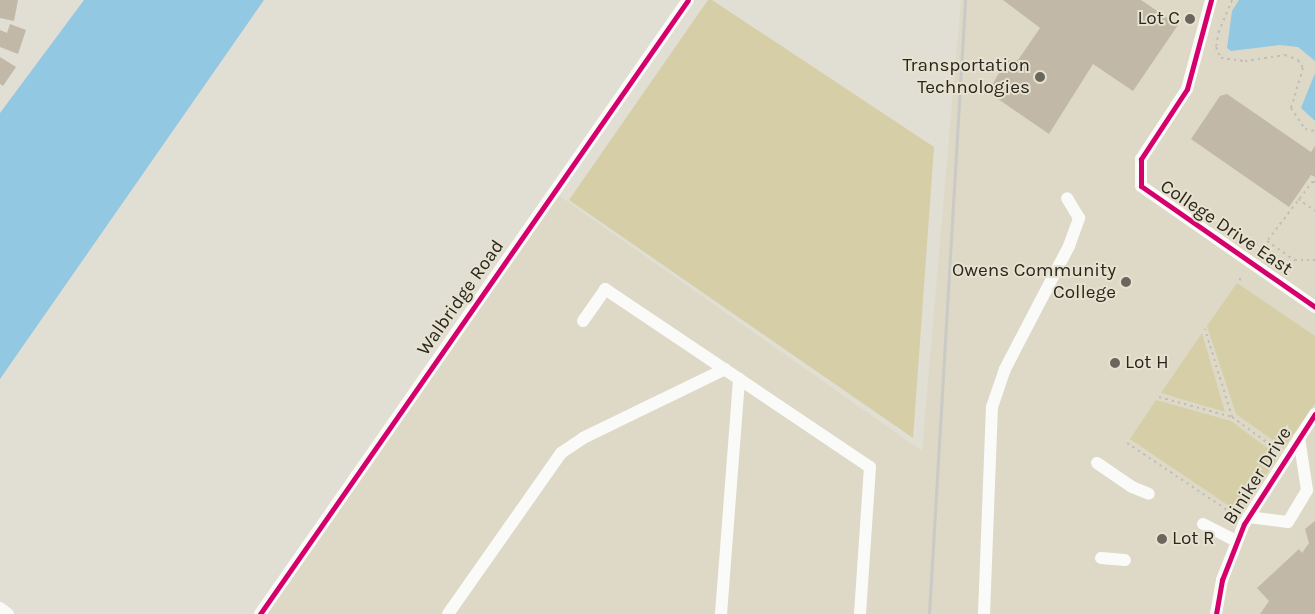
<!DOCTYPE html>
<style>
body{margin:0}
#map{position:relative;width:1315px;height:614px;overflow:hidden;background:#e1ded4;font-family:Karla,sans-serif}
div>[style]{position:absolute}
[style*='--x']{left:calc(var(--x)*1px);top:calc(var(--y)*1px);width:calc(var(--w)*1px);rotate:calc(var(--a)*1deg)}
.built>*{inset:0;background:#ddd9c6}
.green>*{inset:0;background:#d6cea6}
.water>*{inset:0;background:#93c8e2}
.building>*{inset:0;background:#c2b8a7}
.path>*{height:2px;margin-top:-1px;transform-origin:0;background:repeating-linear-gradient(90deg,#bfbeba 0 2.5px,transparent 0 6.5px)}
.minor>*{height:12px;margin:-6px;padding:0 6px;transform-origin:6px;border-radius:6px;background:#fafaf9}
.rail>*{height:3px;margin:-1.5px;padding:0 1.5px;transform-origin:1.5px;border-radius:1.5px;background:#cacac6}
.cycleway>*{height:5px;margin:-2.5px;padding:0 2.5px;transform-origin:2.5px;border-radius:2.5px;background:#d6006c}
.dots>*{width:14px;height:14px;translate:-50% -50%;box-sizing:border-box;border:2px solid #e6e2cf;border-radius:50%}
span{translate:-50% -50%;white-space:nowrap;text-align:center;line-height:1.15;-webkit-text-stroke:4px #e6e2cf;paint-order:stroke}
.poi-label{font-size:19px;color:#28261f}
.right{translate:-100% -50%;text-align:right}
.left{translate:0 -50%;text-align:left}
.street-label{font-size:19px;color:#28261f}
</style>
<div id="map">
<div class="built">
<i style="clip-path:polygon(961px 0,1315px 0,1315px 614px,260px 614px,554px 192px,922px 451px)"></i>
</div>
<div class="green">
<i style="clip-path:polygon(708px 0,712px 0,934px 147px,913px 438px,569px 200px)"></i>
<i style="clip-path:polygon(1237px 283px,1315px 336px,1315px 403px,1284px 448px,1236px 414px,1207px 326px)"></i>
<i style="clip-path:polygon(1202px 333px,1225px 412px,1161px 393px)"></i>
<i style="clip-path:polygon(1156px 400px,1231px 421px,1278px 456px,1241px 514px,1130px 439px)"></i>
</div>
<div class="water">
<i style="clip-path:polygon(84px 0,264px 0,0 379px,0 113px)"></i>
<i style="clip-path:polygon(1239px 0,1315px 0,1315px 61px,1298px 47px,1280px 45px,1231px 51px,1227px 48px,1232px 11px)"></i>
<i style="clip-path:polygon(1315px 73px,1315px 120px,1314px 120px,1301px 108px)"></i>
</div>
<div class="building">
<i style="clip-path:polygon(0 0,18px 0,14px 21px,0 18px)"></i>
<i style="clip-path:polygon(1003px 0,1141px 0,1178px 25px,1133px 91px,1093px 64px,1049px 134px,988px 92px,1006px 61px,1018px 60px,1040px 28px)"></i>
<i style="clip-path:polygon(10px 24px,26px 30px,18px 54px,0 47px,0 30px,7px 33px)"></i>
<i style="clip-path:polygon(0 57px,16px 67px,3px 86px,0 84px)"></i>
<i style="clip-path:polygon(1227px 94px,1311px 152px,1315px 146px,1315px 177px,1311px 175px,1289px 207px,1191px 139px,1220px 96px)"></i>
<i style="clip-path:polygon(1315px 521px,1315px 614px,1260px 614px,1269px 601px,1257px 588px,1299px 549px,1302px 553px,1309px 543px,1305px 529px)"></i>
</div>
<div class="path">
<i style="--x:1232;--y:0;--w:34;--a:113"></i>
<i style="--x:1219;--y:31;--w:16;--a:101"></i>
<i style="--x:1216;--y:47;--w:12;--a:66"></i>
<i style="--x:1221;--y:58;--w:24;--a:7"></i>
<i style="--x:1245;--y:61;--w:40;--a:-8.5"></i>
<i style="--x:1285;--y:55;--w:14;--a:21"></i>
<i style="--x:1298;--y:60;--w:9;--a:58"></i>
<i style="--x:1303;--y:68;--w:42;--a:106.7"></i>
<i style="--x:1291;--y:108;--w:25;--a:56"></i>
<i style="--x:1305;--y:129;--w:10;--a:11"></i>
<i style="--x:1315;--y:183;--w:3;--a:-135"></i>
<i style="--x:1313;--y:181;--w:76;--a:127.5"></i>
<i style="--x:1267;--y:241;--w:33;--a:35"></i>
<i style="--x:1294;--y:260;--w:21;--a:0"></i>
<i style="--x:1298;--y:199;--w:21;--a:35"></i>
<i style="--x:1239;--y:279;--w:4;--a:14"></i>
<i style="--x:1159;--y:397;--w:76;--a:15.3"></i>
<i style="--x:1232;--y:417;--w:92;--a:-107.1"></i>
<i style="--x:1232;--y:417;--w:58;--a:35.9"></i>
<i style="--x:1127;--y:443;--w:131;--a:33.8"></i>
</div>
<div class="minor">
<i style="--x:1211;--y:0;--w:92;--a:105.1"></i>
<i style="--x:1187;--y:89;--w:84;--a:123.3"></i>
<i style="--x:1141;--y:159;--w:27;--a:90"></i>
<i style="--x:1141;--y:186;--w:212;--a:34.8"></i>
<i style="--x:583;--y:321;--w:39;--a:-55"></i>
<i style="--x:605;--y:289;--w:319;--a:33.9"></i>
<i style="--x:870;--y:467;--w:147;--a:93.9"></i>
<i style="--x:1097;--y:463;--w:42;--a:34.4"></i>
<i style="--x:1132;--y:487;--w:18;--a:22"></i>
<i style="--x:1248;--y:517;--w:40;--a:7.1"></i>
<i style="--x:1288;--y:522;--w:37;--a:-59"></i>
<i style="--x:1307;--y:490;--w:53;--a:-98.7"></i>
<i style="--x:1203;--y:524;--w:36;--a:27"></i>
<i style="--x:1101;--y:558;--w:24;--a:5"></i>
<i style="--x:0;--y:608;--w:10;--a:37"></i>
<i style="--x:260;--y:614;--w:748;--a:-55.12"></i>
<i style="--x:448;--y:614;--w:197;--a:-54.9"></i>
<i style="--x:561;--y:453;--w:27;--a:-34"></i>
<i style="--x:583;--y:438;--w:158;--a:-25.9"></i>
<i style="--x:721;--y:614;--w:236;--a:-85.6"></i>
<i style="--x:984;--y:614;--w:207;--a:-87.8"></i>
<i style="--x:992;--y:407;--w:40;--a:-71.1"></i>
<i style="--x:1005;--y:369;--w:139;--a:-62.5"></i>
<i style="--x:1069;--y:246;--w:30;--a:-70"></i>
<i style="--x:1079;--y:218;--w:23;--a:-121"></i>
<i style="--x:1216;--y:614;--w:35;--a:-80"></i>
<i style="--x:1222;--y:580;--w:60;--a:-68.6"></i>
<i style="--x:1244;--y:524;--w:131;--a:-57.2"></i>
</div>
<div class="rail">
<i style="--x:929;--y:614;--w:615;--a:-86.64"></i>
</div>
<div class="cycleway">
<i style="--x:1211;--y:0;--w:92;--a:105.1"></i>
<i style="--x:1187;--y:89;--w:84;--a:123.3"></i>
<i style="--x:1141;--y:159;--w:27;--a:90"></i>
<i style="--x:1141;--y:186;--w:212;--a:34.8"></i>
<i style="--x:260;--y:614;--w:748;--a:-55.12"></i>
<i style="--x:1216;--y:614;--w:35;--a:-80"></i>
<i style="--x:1222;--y:580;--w:60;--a:-68.6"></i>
<i style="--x:1244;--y:524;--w:131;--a:-57.2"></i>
</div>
<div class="dots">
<i style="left:1190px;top:19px;background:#69665e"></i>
<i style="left:1040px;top:77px;background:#69665e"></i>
<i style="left:1126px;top:282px;background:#69665e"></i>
<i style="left:1115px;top:363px;background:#69665e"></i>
<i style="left:1162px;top:539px;background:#69665e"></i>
</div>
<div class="poi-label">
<span class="right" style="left:1180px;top:19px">Lot C</span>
<span class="right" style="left:1030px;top:77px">Transportation<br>Technologies</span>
<span class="right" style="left:1116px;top:282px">Owens Community<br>College</span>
<span class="left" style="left:1125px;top:363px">Lot H</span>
<span class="left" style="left:1172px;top:539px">Lot R</span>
</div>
<div class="street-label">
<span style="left:1226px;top:228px;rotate:34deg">College Drive East</span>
<span style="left:461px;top:298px;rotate:-55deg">Walbridge Road</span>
<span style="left:1258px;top:476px;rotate:-58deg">Biniker Drive</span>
</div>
</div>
